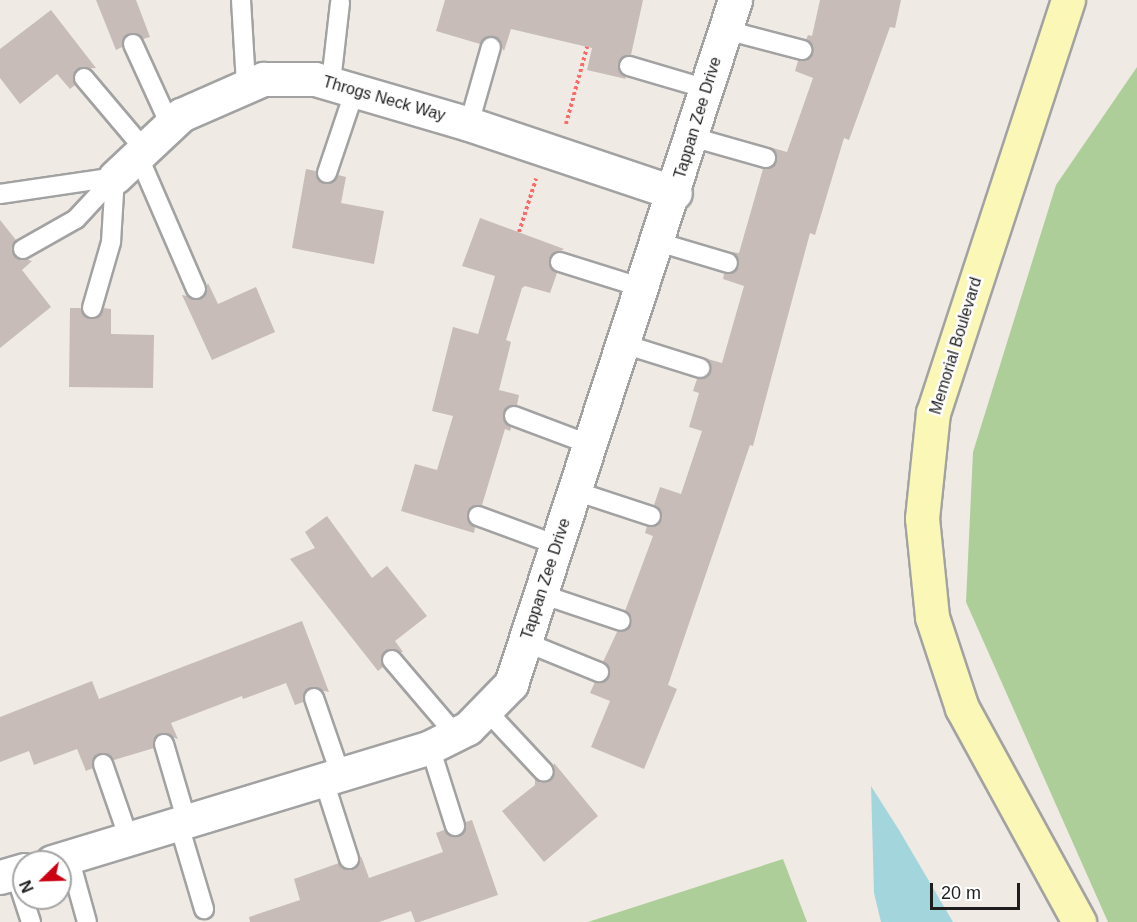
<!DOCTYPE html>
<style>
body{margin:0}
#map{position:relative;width:1137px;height:922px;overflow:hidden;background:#efeae4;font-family:Arial,sans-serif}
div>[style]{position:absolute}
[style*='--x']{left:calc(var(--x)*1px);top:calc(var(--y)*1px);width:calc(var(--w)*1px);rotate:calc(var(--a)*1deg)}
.forest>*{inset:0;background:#adce98}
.water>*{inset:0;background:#a3d5dd}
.building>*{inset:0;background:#c7bcb7}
.path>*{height:4px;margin-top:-2px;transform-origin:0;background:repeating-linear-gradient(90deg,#fa6a69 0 3px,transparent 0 6px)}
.roads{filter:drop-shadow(2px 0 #a2a2a2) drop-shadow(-2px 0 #a2a2a2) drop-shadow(0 2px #a2a2a2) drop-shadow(0 -2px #a2a2a2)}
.lane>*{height:18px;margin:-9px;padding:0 9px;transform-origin:9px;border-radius:9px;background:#fff}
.street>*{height:33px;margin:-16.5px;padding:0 16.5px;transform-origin:16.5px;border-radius:16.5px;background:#fff}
.secondary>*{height:33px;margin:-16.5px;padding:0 16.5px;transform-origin:16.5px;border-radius:16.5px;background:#faf7b7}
span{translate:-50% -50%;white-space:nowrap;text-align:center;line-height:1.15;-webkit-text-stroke:5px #fff;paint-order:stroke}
.street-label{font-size:16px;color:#1e1e1e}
.north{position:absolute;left:12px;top:850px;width:60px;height:60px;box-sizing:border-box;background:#fff;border:2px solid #a5a5a5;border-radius:50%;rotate:247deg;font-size:16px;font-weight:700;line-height:24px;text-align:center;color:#1e1e1e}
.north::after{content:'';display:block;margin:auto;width:21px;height:27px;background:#cb0013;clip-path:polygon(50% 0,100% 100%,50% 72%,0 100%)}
.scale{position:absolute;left:930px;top:883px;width:90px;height:27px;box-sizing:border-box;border:3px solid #1e1e1e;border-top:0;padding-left:8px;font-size:18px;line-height:21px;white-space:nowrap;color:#1e1e1e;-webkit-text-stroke:4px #fff;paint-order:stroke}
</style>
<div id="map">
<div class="forest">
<i style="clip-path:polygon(1137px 67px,1137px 922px,1108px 922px,966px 602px,973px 452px,1056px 185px)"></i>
<i style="clip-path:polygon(783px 859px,807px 922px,588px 922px)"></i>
</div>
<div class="water">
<i style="clip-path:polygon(871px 786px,899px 830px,953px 922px,881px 922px,874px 893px)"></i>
</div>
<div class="building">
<i style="clip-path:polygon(96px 0,136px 0,150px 37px,143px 39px,129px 34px,122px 47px,116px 50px)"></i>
<i style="clip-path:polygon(445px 0,643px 0,631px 55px,622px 58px,618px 63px,626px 79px,587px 70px,592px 48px,511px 29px,504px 51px,494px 36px,480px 44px,436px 31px)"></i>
<i style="clip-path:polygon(820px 0,901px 0,895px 28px,890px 27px,849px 140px,844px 138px,815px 235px,810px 233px,753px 446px,750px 445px,668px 685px,677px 689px,644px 769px,591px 747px,610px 701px,590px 693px,595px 682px,609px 677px,610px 670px,603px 662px,617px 632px,631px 625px,632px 618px,625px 611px,653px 536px,645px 533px,647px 526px,658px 525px,662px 519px,654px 505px,660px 487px,681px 494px,702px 431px,689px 427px,699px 393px,693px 391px,697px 379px,707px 377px,711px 371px,704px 358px,722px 363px,744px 286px,723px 279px,724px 274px,739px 267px,739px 260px,731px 252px,739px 253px,763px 169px,777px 162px,777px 155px,769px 147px,787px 152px,813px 78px,795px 71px,798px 61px,806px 61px,813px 53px,813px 46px,806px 40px,808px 35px,812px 36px)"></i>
<i style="clip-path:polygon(51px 10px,96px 68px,77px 69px,73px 75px,75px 85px,70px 89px,57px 74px,20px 104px,0 78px,0 49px)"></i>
<i style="clip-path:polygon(306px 169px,316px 171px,324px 184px,334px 182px,338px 175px,346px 177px,341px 203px,384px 211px,374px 264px,292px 248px)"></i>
<i style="clip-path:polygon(480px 218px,564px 249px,550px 258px,549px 265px,557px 273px,550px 293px,525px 286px,522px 288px,506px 340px,511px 342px,499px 390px,519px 395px,517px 405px,503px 413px,505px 423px,511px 427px,510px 431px,505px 429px,482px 505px,471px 507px,467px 513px,469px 523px,475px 527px,474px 533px,401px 511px,415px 464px,437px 470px,453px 416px,432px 411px,453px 327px,478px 334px,495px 276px,462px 266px)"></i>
<i style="clip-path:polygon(0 220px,16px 240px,14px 255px,32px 261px,22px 270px,51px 307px,0 348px)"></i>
<i style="clip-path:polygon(208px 283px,218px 304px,256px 287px,275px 332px,212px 360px,182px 295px,201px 299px)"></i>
<i style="clip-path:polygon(70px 308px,81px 308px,89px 319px,99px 316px,104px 308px,111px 309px,111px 334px,154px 335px,153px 388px,69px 387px)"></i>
<i style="clip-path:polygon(327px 516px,372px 578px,387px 566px,427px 616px,395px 641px,403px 652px,384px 652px,383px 667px,378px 671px,290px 559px,315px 548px,305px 532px)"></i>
<i style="clip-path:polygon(302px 621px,329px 692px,310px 688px,303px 702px,295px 705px,286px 683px,243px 699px,242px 696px,171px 723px,178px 739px,160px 733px,153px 741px,154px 748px,114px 760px,106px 753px,99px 754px,92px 761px,93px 768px,86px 771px,77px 749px,34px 765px,29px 751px,0 762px,0 717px,92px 681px,99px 699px)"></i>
<i style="clip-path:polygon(554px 763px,598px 816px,544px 862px,502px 811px,535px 785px,535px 779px,541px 783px,551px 781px)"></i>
<i style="clip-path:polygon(472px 820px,498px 895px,419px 922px,415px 922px,411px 911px,379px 922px,250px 922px,249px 917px,300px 900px,294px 879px,339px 863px,346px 870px,353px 869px,361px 856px,369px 878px,443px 852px,436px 833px,444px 830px,452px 837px,459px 836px,466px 822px)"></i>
</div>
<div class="path">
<i style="--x:566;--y:124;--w:80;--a:-74.7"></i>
<i style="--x:519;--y:232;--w:56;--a:-72.2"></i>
</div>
<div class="roads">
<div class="lane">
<i style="--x:241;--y:0;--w:84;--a:86.6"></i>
<i style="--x:726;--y:30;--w:79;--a:14.7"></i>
<i style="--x:133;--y:44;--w:89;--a:65.4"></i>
<i style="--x:629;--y:66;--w:81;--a:16.4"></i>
<i style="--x:84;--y:78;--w:93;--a:49.8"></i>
<i style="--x:331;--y:82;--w:80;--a:-83.5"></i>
<i style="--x:469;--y:124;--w:80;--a:-74.1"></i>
<i style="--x:692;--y:137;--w:77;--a:15.8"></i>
<i style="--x:138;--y:155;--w:146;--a:66.6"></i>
<i style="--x:327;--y:173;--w:88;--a:-71.4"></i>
<i style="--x:0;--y:194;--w:116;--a:-8.4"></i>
<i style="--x:658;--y:242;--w:73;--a:16.7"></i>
<i style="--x:23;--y:249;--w:61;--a:-29.5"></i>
<i style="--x:76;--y:219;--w:57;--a:-47.1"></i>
<i style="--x:560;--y:262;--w:87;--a:17.4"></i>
<i style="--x:92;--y:308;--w:69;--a:-73.9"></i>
<i style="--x:111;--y:242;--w:65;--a:-86.5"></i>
<i style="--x:624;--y:344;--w:80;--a:17.5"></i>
<i style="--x:514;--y:416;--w:82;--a:20.6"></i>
<i style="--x:575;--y:491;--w:80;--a:18.2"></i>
<i style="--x:478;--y:516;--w:84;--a:20.2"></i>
<i style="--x:541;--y:594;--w:84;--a:18.6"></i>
<i style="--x:525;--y:642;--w:80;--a:22.1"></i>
<i style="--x:392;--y:660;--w:99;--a:49.5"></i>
<i style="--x:314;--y:698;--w:83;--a:70.9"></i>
<i style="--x:487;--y:711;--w:83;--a:46.9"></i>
<i style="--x:164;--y:744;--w:81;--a:73.6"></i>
<i style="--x:430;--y:747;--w:83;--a:72.4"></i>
<i style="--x:103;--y:764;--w:79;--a:70.9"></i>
<i style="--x:324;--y:781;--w:82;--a:72.2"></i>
<i style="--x:179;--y:825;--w:88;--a:73.4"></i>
<i style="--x:69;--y:857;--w:67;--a:74.5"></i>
<i style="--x:15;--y:873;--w:52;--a:71.9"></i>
</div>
<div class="street">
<i style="--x:115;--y:177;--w:91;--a:-43.2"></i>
<i style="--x:181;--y:115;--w:90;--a:-23.7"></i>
<i style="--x:263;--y:79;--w:52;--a:0"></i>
<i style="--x:315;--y:79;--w:160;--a:16.3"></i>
<i style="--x:469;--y:124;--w:217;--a:18.5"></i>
<i style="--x:52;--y:862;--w:395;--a:-16.9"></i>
<i style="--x:430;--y:747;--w:42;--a:-26.6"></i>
<i style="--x:468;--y:728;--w:62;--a:-45.7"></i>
<i style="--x:511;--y:684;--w:720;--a:-71.87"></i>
<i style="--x:0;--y:877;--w:25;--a:-16"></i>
</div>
<div class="secondary">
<i style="--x:1068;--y:0;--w:434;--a:108.1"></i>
<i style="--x:933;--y:412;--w:107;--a:95.9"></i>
<i style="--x:922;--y:518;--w:100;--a:84.2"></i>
<i style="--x:932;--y:617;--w:96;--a:71.8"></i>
<i style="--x:962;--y:708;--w:244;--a:61.3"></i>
</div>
</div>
<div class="street-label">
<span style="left:384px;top:99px;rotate:16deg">Throgs Neck Way</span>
<span style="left:698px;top:118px;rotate:-73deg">Tappan Zee Drive</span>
<span style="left:956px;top:346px;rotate:-73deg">Memorial Boulevard</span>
<span style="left:546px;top:579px;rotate:-72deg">Tappan Zee Drive</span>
</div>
<div class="north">N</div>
<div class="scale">20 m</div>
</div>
